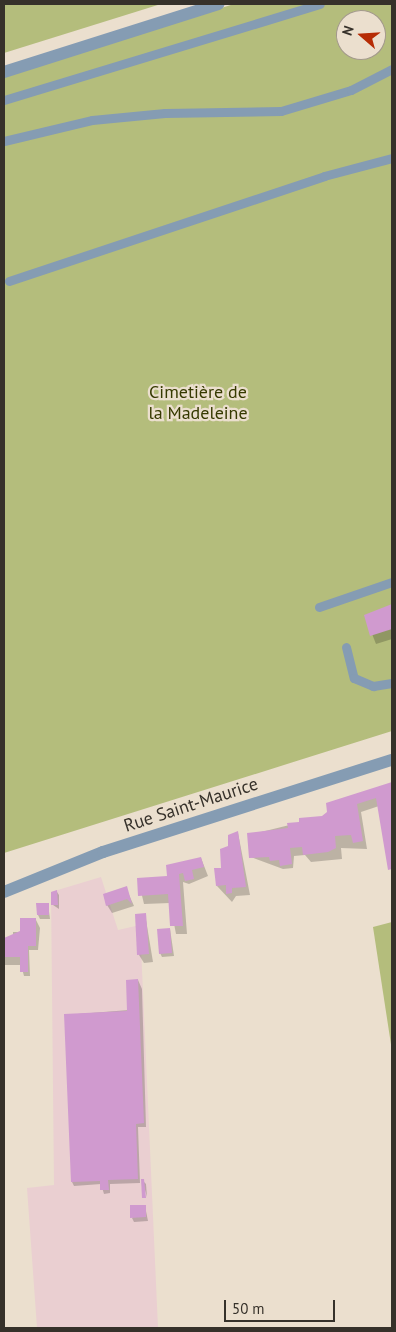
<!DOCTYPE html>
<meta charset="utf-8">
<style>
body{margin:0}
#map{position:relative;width:396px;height:1332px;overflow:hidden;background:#ebdfce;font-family:"PT Sans",sans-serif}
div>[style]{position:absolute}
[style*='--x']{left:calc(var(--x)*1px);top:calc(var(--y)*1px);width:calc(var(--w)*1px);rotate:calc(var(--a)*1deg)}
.industrial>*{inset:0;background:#eacfd1}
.green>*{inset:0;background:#b4bd7c}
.shadow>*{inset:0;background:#0003}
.building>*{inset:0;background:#d09acf}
.service>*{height:9px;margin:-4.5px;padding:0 4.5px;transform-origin:4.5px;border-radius:4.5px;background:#859cb3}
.minor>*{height:12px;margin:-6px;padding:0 6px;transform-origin:6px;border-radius:6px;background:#859cb3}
.tertiary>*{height:12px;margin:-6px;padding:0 6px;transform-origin:6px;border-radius:6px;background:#859cb3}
span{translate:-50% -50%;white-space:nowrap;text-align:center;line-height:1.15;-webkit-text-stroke:4.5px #ebdfce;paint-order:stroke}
.park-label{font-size:18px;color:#363a01}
.street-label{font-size:18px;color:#36312a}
.frame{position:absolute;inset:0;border:5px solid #36312a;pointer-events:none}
.north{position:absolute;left:336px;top:10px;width:50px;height:50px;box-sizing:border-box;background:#ebdfce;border:1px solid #a3998c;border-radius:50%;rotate:289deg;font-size:14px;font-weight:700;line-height:20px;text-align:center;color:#36312a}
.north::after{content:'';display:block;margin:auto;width:18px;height:22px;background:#b62c05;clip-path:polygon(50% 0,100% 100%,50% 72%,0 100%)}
.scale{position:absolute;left:224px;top:1300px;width:111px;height:22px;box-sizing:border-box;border:2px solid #36312a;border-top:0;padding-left:6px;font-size:15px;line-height:18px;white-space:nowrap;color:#36312a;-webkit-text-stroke:4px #ebdfce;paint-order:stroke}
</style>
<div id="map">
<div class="industrial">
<i style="clip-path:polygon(101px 877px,118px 930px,140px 925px,158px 1328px,37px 1328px,27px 1188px,54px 1185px,51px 892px)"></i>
</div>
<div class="green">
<i style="clip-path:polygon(4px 4px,161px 4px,4px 53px)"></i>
<i style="clip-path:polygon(evenodd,234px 4px,392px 4px,392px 731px,4px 853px,4px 76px,234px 4px,346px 20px,376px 20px,376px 50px,346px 50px,346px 20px)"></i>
<i style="clip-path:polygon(392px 922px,392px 1051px,373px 927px)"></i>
</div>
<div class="shadow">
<i style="clip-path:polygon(392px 608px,392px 639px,376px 644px,365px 616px)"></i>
<i style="clip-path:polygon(392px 783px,392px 873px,379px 806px,361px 812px,367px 849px,341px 848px,342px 859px,311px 862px,305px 855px,294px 856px,293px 868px,283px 869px,251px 857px,257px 833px,322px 817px,328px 813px,327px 804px)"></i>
<i style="clip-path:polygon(238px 833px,250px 895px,236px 896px,232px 902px,217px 886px)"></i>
<i style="clip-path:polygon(201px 858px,208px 876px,189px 884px,183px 882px,187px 934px,176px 934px,170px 903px,144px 904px,138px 879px,168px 877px)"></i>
<i style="clip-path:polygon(126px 888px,134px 906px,112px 913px,107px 905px)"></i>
<i style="clip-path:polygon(57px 892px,59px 895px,59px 909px,53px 905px)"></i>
<i style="clip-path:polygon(48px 904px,50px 919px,40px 919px,38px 915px)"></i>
<i style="clip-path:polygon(145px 914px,153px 962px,144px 963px,139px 955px)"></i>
<i style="clip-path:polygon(36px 920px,40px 928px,38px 950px,29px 950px,30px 976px,24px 976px,21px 965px,4px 965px,4px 939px,13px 939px,13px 932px,21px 932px)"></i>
<i style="clip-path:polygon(170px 929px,174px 956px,162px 957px,160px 953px)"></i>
<i style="clip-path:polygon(138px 980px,142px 989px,146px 1127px,138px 1127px,140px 1183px,110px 1184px,110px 1193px,104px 1194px,101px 1184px,74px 1186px,72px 1182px,65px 1015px,129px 1010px)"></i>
<i style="clip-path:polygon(142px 1180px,146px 1184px,147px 1197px)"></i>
<i style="clip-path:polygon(145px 1206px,148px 1221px,134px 1222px,132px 1218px)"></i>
</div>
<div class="building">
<i style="clip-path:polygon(392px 604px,392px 629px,370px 636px,364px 615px)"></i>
<i style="clip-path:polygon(392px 782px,392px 869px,388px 870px,376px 798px,357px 804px,363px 841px,353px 843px,351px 835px,335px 836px,336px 848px,328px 852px,303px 855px,302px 847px,290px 848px,292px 864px,280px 866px,279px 860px,270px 861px,269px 857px,249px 858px,247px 833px,288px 828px,287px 823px,299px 822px,299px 818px,322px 816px,327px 812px,326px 803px)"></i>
<i style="clip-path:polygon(238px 831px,246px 887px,232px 888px,232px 893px,226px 894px,226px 885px,216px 886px,214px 868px,221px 868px,220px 849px,228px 846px,228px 835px)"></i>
<i style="clip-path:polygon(201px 857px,204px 867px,192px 870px,194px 879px,185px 881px,183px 873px,179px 874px,183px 926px,170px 926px,168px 894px,138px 896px,137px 878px,167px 876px,166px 865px)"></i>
<i style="clip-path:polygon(127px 886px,132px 904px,127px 899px,106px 906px,103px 894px)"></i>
<i style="clip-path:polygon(57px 890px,58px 905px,51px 905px,51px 892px)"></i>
<i style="clip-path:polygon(36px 903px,49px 903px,49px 915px,37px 915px)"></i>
<i style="clip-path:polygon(146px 913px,149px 954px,137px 955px,135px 914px)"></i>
<i style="clip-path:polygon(20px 918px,36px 918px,36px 946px,28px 946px,28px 972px,20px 972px,20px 957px,4px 957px,4px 938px,20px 931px)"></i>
<i style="clip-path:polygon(170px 928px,172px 953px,159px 954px,157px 929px)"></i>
<i style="clip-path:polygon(138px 979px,144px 1123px,136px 1124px,138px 1179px,108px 1180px,109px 1190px,100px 1190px,100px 1181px,71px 1182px,64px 1014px,127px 1011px,126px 980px)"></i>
<i style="clip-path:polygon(141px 1179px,144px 1179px,146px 1198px,142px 1198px)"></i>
<i style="clip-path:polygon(130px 1205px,146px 1205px,146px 1217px,130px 1218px)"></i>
</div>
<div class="service">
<i style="--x:4;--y:100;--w:330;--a:-16.9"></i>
<i style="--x:4;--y:141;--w:90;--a:-13.4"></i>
<i style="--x:92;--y:120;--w:73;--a:-5.5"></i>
<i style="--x:165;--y:113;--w:116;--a:-1"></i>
<i style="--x:281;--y:111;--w:73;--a:-16.7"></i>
<i style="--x:351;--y:90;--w:46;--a:-27.1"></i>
<i style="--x:9;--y:281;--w:332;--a:-18.4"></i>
<i style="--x:324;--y:176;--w:70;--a:-14.8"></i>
<i style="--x:319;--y:607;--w:77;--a:-18.9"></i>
<i style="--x:346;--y:647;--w:32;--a:76"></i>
<i style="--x:354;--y:678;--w:21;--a:23"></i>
<i style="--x:373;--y:686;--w:19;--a:-9"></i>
</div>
<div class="minor">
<i style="--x:4;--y:72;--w:225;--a:-17.6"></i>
</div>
<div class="tertiary">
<i style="--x:4;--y:892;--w:107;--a:-22"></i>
<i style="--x:103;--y:852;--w:303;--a:-17.7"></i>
</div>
<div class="park-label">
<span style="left:198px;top:403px">Cimetière de<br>la Madeleine</span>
</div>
<div class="street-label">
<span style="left:191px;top:805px;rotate:-18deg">Rue Saint-Maurice</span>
</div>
<div class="frame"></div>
<div class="north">N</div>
<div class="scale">50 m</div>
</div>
